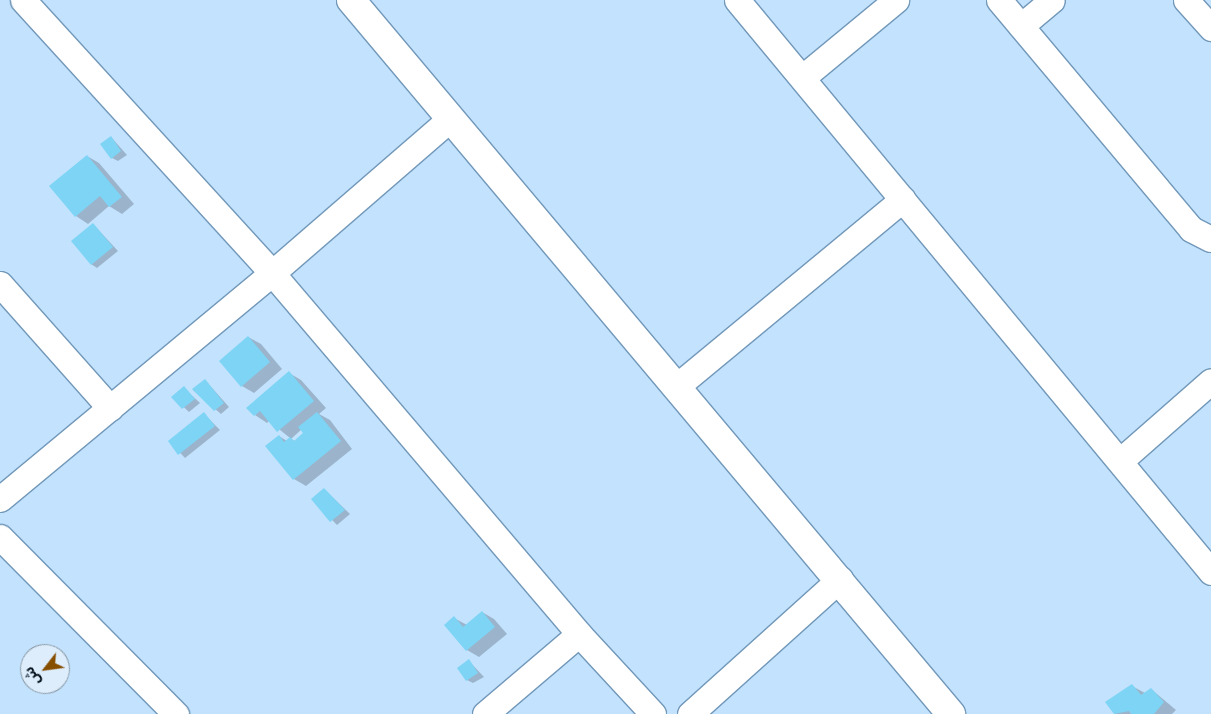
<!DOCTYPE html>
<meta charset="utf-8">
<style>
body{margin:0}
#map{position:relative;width:1211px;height:714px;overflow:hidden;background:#c2e2fe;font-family:"Varela Round","Noto Sans Arabic",sans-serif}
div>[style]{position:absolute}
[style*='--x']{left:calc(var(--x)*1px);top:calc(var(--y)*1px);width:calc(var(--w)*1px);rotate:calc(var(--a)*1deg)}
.shadow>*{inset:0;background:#0003}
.building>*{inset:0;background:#7dd4f5}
.roads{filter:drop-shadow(1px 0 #7298b9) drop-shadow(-1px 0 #7298b9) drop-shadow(0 1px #7298b9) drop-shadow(0 -1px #7298b9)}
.minor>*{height:25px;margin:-12.5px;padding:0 12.5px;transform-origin:12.5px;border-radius:12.5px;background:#fff}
.tertiary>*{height:28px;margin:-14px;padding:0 14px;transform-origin:14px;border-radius:14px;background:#fff}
span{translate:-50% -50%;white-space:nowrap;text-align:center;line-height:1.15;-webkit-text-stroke:4px #ddedfb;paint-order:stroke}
.north{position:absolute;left:20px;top:644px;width:50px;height:50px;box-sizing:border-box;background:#ddedfb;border:1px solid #8695a1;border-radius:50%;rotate:240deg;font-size:14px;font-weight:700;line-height:20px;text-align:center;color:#03101b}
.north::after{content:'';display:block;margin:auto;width:18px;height:22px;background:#864e00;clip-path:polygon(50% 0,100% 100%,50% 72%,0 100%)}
</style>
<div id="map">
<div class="shadow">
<i style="clip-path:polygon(111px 137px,127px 155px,118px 161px,112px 158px)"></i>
<i style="clip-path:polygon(87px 156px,99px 163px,134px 204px,122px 214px,109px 206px,88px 224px,76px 216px,51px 186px)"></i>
<i style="clip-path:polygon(93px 224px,118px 251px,97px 268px,91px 264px)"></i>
<i style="clip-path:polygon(248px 337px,261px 344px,282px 369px,254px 393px,242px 386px)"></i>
<i style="clip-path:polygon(evenodd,289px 373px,301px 380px,326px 408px,319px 414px,330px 420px,352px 449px,306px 486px,294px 479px,279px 436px,287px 441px,290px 438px,269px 421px,267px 423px,255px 415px,289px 373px,302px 429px,305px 433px,295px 441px,291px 439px,302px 429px)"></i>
<i style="clip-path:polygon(205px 380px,229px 407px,221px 414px,193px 390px)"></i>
<i style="clip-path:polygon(184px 388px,200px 403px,189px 412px,173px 397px)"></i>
<i style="clip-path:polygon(204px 414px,220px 430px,185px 458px,169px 441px)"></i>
<i style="clip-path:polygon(324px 489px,350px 514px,337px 525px,312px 499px)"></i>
<i style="clip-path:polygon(482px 612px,494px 619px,507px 634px,479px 657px,467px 650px,454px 618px,467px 625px)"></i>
<i style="clip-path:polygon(469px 661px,484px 677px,473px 683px,467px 680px)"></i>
<i style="clip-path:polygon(1132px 686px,1145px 693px,1151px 689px,1176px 710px,1172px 714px,1115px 714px,1107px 703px)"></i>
</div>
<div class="building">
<i style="clip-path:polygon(111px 136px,121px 151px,111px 159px,100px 144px)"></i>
<i style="clip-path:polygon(87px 155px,122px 197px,109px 207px,100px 196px,75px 217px,49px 186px)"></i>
<i style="clip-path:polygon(93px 223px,113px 247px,91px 265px,71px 241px)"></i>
<i style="clip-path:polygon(248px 336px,270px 362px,241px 387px,219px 361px)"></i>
<i style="clip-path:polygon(289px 371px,314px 401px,277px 432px,260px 411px,254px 416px,246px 408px)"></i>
<i style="clip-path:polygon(205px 379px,224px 403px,214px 411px,192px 389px)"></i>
<i style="clip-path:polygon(184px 386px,195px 399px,182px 409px,171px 397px)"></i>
<i style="clip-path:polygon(204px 412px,215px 426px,178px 455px,168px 441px)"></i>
<i style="clip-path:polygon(317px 412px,341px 441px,293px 480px,265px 446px,279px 435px,284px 442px,290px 437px,294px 441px,303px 433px,298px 427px)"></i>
<i style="clip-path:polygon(324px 488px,345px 510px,330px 522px,311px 499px)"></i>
<i style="clip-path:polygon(482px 611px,495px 627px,466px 651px,444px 625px,454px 616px,463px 627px)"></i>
<i style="clip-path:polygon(469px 659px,478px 673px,466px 681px,457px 668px)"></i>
<i style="clip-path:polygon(1132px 684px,1141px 695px,1151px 688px,1164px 702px,1154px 714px,1131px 714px,1129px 711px,1114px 714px,1105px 702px)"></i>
</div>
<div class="roads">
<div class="minor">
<i style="--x:23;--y:0;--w:369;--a:47.6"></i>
<i style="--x:272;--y:273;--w:474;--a:49.6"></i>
<i style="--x:579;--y:634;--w:109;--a:47.2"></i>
<i style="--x:737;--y:0;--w:743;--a:50.35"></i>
<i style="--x:999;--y:0;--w:299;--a:50"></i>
<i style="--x:1191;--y:229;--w:22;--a:27"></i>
<i style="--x:1186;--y:0;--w:38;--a:48"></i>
<i style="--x:1021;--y:26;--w:40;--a:-40"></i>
<i style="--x:803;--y:77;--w:121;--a:-39.6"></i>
<i style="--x:0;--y:284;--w:166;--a:48.4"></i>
<i style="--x:677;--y:386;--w:293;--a:-39.6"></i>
<i style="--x:1120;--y:461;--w:121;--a:-41.3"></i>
<i style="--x:0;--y:499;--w:354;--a:-39.7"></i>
<i style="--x:272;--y:273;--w:235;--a:-40.9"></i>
<i style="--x:0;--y:537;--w:250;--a:45.2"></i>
<i style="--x:485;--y:714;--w:123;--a:-40.4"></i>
<i style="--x:690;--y:714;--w:202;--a:-42"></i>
</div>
<div class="tertiary">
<i style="--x:351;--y:0;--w:933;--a:49.96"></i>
</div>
</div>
<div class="north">ش</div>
</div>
